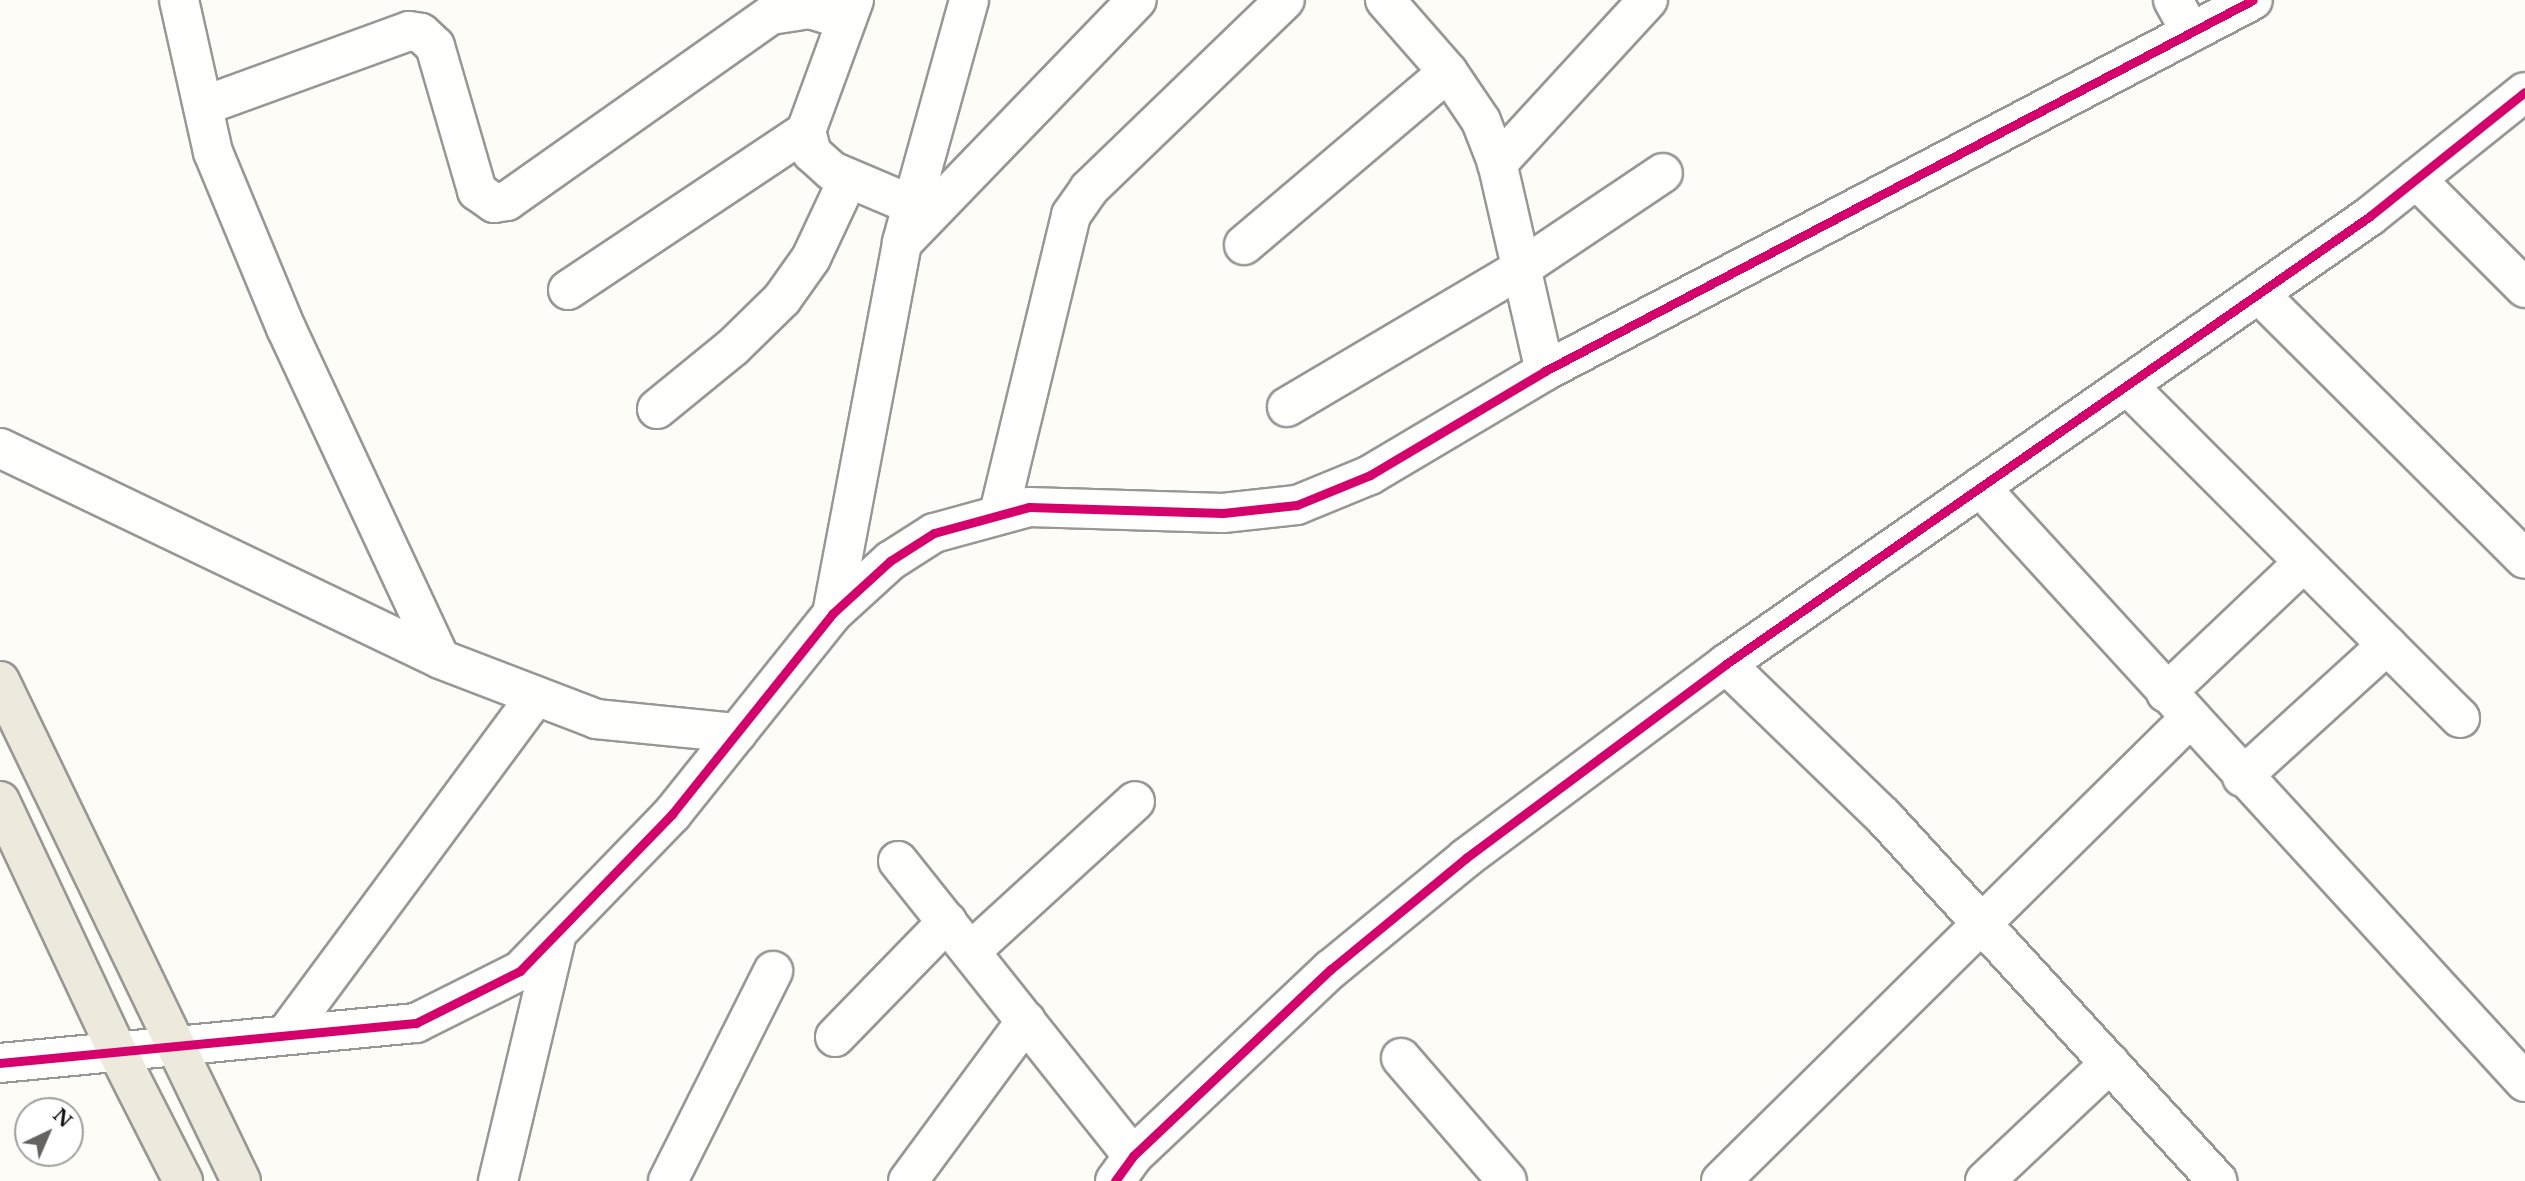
<!DOCTYPE html>
<style>
body{margin:0}
#map{position:relative;width:2525px;height:1181px;overflow:hidden;background:#fdfcf7;font-family:"Libre Baskerville",serif}
div>[style]{position:absolute}
[style*='--x']{left:calc(var(--x)*1px);top:calc(var(--y)*1px);width:calc(var(--w)*1px);rotate:calc(var(--a)*1deg)}
.roads{filter:drop-shadow(2px 0 #979795) drop-shadow(-2px 0 #979795) drop-shadow(0 2px #979795) drop-shadow(0 -2px #979795)}
.minor>*{height:38px;margin:-19px;padding:0 19px;transform-origin:19px;border-radius:19px;background:#fffffe}
.major>*{height:38px;margin:-19px;padding:0 19px;transform-origin:19px;border-radius:19px;background:#ede9dc}
.cycleway>*{height:9px;margin:-4.5px;padding:0 4.5px;transform-origin:4.5px;border-radius:4.5px;background:#d6006c}
span{translate:-50% -50%;white-space:nowrap;text-align:center;line-height:1.15;-webkit-text-stroke:7px #fff;paint-order:stroke}
.north{position:absolute;left:14px;top:1097px;width:70px;height:70px;box-sizing:border-box;background:#fff;border:2px solid #a0a0a0;border-radius:50%;rotate:44deg;font-size:19px;font-weight:700;line-height:28px;text-align:center;color:#111}
.north::after{content:'';display:block;margin:auto;width:24px;height:32px;background:#646362;clip-path:polygon(50% 0,100% 100%,50% 72%,0 100%)}
</style>
<div id="map">
<div class="roads">
<div class="minor">
<i style="--x:179;--y:0;--w:156;--a:77.4"></i>
<i style="--x:213;--y:152;--w:191;--a:67.5"></i>
<i style="--x:286;--y:328;--w:365;--a:65"></i>
<i style="--x:854;--y:0;--w:140;--a:110.1"></i>
<i style="--x:806;--y:131;--w:23;--a:75"></i>
<i style="--x:812;--y:153;--w:27;--a:42"></i>
<i style="--x:832;--y:171;--w:87;--a:23"></i>
<i style="--x:1385;--y:0;--w:96;--a:48.8"></i>
<i style="--x:1448;--y:72;--w:59;--a:56"></i>
<i style="--x:1481;--y:121;--w:44;--a:68.7"></i>
<i style="--x:1497;--y:162;--w:214;--a:77.1"></i>
<i style="--x:2173;--y:0;--w:37;--a:61"></i>
<i style="--x:203;--y:106;--w:219;--a:-20"></i>
<i style="--x:409;--y:31;--w:12;--a:9"></i>
<i style="--x:421;--y:33;--w:19;--a:43"></i>
<i style="--x:435;--y:46;--w:151;--a:73.8"></i>
<i style="--x:477;--y:191;--w:21;--a:35"></i>
<i style="--x:494;--y:203;--w:13;--a:-9"></i>
<i style="--x:507;--y:201;--w:323;--a:-35.2"></i>
<i style="--x:771;--y:15;--w:39;--a:-9"></i>
<i style="--x:810;--y:9;--w:38;--a:17"></i>
<i style="--x:1497;--y:164;--w:223;--a:-47.4"></i>
<i style="--x:2416;--y:179;--w:154;--a:45"></i>
<i style="--x:904;--y:241;--w:335;--a:-46"></i>
<i style="--x:1244;--y:245;--w:267;--a:-40.3"></i>
<i style="--x:568;--y:290;--w:286;--a:-33.7"></i>
<i style="--x:2259;--y:294;--w:375;--a:44.9"></i>
<i style="--x:2127;--y:385;--w:471;--a:45"></i>
<i style="--x:1287;--y:407;--w:271;--a:-30.6"></i>
<i style="--x:1520;--y:269;--w:172;--a:-33.9"></i>
<i style="--x:657;--y:409;--w:98;--a:-39.2"></i>
<i style="--x:733;--y:347;--w:69;--a:-44.4"></i>
<i style="--x:782;--y:299;--w:50;--a:-54.7"></i>
<i style="--x:811;--y:258;--w:87;--a:-64.9"></i>
<i style="--x:0;--y:448;--w:488;--a:25.6"></i>
<i style="--x:440;--y:659;--w:167;--a:21"></i>
<i style="--x:596;--y:719;--w:142;--a:5.7"></i>
<i style="--x:1980;--y:487;--w:807;--a:47.51"></i>
<i style="--x:999;--y:513;--w:307;--a:-76.4"></i>
<i style="--x:1071;--y:215;--w:32;--a:-55"></i>
<i style="--x:1089;--y:189;--w:272;--a:-44"></i>
<i style="--x:832;--y:614;--w:379;--a:-79.3"></i>
<i style="--x:902;--y:242;--w:251;--a:-74.5"></i>
<i style="--x:1726;--y:664;--w:219;--a:44.1"></i>
<i style="--x:1883;--y:816;--w:495;--a:47.5"></i>
<i style="--x:2166;--y:693;--w:190;--a:-43.5"></i>
<i style="--x:2242;--y:777;--w:196;--a:-42.3"></i>
<i style="--x:898;--y:861;--w:377;--a:51.5"></i>
<i style="--x:971;--y:951;--w:222;--a:-42.4"></i>
<i style="--x:286;--y:1034;--w:420;--a:-53.5"></i>
<i style="--x:835;--y:1037;--w:161;--a:-45.8"></i>
<i style="--x:1401;--y:1058;--w:162;--a:49.2"></i>
<i style="--x:0;--y:1063;--w:418;--a:-5.5"></i>
<i style="--x:416;--y:1023;--w:116;--a:-26.6"></i>
<i style="--x:520;--y:971;--w:219;--a:-45.9"></i>
<i style="--x:672;--y:814;--w:256;--a:-51.3"></i>
<i style="--x:832;--y:614;--w:79;--a:-42.4"></i>
<i style="--x:890;--y:561;--w:52;--a:-32.5"></i>
<i style="--x:934;--y:533;--w:98;--a:-15.3"></i>
<i style="--x:1029;--y:507;--w:194;--a:1.8"></i>
<i style="--x:1223;--y:513;--w:74;--a:-6.2"></i>
<i style="--x:1297;--y:505;--w:79;--a:-22.3"></i>
<i style="--x:1370;--y:475;--w:204;--a:-30.7"></i>
<i style="--x:1545;--y:371;--w:799;--a:-27.66"></i>
<i style="--x:498;--y:1181;--w:254;--a:-76.6"></i>
<i style="--x:668;--y:1181;--w:235;--a:-63.4"></i>
<i style="--x:908;--y:1181;--w:199;--a:-53.6"></i>
<i style="--x:1115;--y:1181;--w:31;--a:-54"></i>
<i style="--x:1133;--y:1156;--w:272;--a:-43.4"></i>
<i style="--x:1331;--y:969;--w:175;--a:-39.4"></i>
<i style="--x:1466;--y:858;--w:324;--a:-36.7"></i>
<i style="--x:1726;--y:664;--w:784;--a:-34.82"></i>
<i style="--x:2370;--y:216;--w:198;--a:-38.7"></i>
<i style="--x:1721;--y:1181;--w:658;--a:-44.63"></i>
<i style="--x:1985;--y:1181;--w:172;--a:-43.3"></i>
</div>
<div class="major">
<i style="--x:0;--y:681;--w:555;--a:64.27"></i>
<i style="--x:0;--y:801;--w:278;--a:64.9"></i>
<i style="--x:118;--y:1053;--w:144;--a:63.1"></i>
</div>
</div>
<div class="cycleway">
<i style="--x:0;--y:1063;--w:418;--a:-5.5"></i>
<i style="--x:416;--y:1023;--w:116;--a:-26.6"></i>
<i style="--x:520;--y:971;--w:219;--a:-45.9"></i>
<i style="--x:672;--y:814;--w:256;--a:-51.3"></i>
<i style="--x:832;--y:614;--w:79;--a:-42.4"></i>
<i style="--x:890;--y:561;--w:52;--a:-32.5"></i>
<i style="--x:934;--y:533;--w:98;--a:-15.3"></i>
<i style="--x:1029;--y:507;--w:194;--a:1.8"></i>
<i style="--x:1223;--y:513;--w:74;--a:-6.2"></i>
<i style="--x:1297;--y:505;--w:79;--a:-22.3"></i>
<i style="--x:1370;--y:475;--w:204;--a:-30.7"></i>
<i style="--x:1545;--y:371;--w:799;--a:-27.66"></i>
<i style="--x:1115;--y:1181;--w:31;--a:-54"></i>
<i style="--x:1133;--y:1156;--w:272;--a:-43.4"></i>
<i style="--x:1331;--y:969;--w:175;--a:-39.4"></i>
<i style="--x:1466;--y:858;--w:324;--a:-36.7"></i>
<i style="--x:1726;--y:664;--w:784;--a:-34.82"></i>
<i style="--x:2370;--y:216;--w:198;--a:-38.7"></i>
</div>
<div class="north">N</div>
</div>
